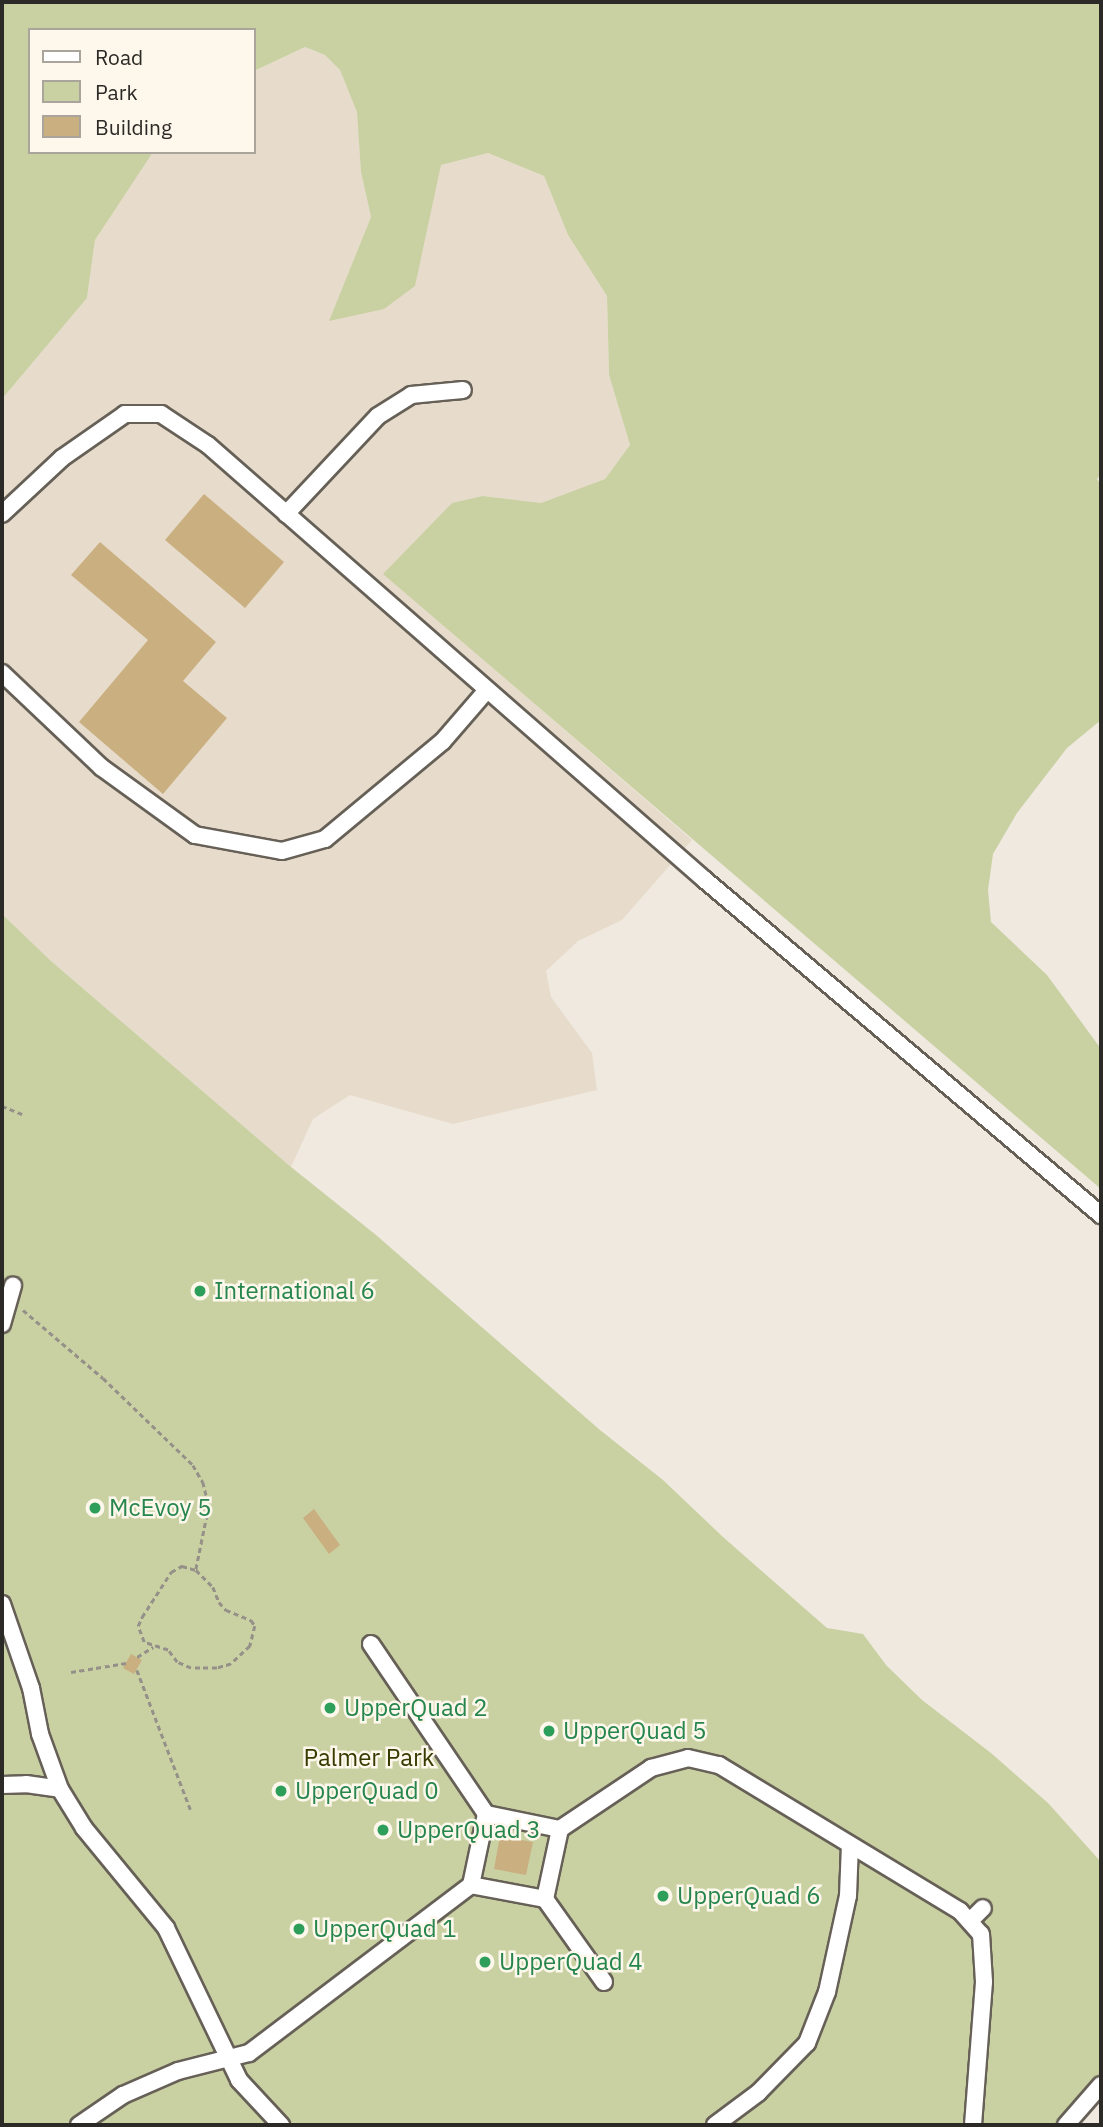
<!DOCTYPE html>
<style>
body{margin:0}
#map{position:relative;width:1103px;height:2127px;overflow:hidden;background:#f0e9df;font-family:"IBM Plex Sans",sans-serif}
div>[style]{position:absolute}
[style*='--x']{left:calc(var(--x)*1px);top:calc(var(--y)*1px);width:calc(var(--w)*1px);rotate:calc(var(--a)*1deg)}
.built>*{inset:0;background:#e7dccb}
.green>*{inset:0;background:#c9d1a3}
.building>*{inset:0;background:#caaf81}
.path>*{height:2.5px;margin-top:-1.25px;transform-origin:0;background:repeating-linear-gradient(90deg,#959189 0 5px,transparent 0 8.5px)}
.roads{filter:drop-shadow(2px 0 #666057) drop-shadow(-2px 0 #666057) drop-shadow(0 2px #666057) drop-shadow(0 -2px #666057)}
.minor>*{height:16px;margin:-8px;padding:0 8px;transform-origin:8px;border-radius:8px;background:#fff}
.dots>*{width:19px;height:19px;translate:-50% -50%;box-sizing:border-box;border:4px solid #fdf7ec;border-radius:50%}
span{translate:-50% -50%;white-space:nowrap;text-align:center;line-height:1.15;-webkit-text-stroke:5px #fdf7ec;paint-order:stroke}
.leisure-label{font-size:24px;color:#27864d}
.left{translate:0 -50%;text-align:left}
.park-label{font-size:24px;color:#363c00}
.frame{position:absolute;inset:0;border:4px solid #2c2a26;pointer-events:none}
.legend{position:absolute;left:28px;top:28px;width:228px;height:126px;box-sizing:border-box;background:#fdf7ec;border:2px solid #a9a59d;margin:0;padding:9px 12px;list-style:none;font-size:21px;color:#2c2a26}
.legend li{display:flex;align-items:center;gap:14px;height:35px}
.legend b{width:35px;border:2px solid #a9a59d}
</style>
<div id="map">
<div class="built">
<i style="clip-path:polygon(305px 47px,325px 55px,340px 70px,358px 112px,361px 172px,371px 217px,330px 320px,441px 165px,488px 153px,544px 176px,568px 235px,607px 296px,609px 375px,630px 445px,605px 479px,541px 503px,484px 496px,384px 574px,692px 840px,622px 920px,578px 941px,546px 971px,551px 997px,592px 1053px,597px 1090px,453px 1124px,350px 1095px,313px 1119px,291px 1167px,51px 961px,2px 914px,2px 399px,87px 298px,95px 240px,147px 158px,153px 152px,254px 152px,254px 71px)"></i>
</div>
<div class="green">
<i style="clip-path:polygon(2px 2px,1101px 2px,1101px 474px,1097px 479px,1101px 485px,1101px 720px,1067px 748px,1017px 813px,993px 854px,988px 890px,991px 922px,1047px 975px,1101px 1049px,1101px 1189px,383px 574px,452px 503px,483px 496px,541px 503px,605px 479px,630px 445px,609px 375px,607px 296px,568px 235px,544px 176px,488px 153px,441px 165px,415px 286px,384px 309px,329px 321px,371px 217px,361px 172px,357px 112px,340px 70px,325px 55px,305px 47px,254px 71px,254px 30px,30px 30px,30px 152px,153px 152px,95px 240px,87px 298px,2px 399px)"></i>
<i style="clip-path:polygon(2px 914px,51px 961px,291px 1167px,376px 1235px,600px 1430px,663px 1480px,723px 1537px,827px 1628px,863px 1634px,886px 1665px,922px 1700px,991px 1753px,1048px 1803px,1101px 1862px,1101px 2072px,1055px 2125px,2px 2125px)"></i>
</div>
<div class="building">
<i style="clip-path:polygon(204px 494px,284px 562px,245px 608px,165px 540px)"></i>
<i style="clip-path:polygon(100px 542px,216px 642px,183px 681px,227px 718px,163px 794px,79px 722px,148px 640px,71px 575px)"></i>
<i style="clip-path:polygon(314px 1509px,340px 1545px,329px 1554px,303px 1518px)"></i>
<i style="clip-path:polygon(131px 1654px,142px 1660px,134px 1674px,123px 1668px)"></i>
<i style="clip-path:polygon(500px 1836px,533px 1842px,526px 1875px,494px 1869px)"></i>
</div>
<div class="path">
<i style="--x:2;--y:1106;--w:22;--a:22"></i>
<i style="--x:23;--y:1310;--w:105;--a:40.4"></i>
<i style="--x:103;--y:1378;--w:125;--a:44"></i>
<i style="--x:193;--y:1465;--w:20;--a:60"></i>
<i style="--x:203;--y:1482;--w:25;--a:76"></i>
<i style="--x:209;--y:1506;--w:65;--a:101.5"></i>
<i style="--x:182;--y:1566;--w:15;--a:16"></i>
<i style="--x:196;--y:1570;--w:24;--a:45"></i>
<i style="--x:213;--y:1587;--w:16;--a:68"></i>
<i style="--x:219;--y:1602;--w:11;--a:49"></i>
<i style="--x:226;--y:1610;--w:27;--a:22"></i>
<i style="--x:251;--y:1620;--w:7;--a:56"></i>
<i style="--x:255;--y:1626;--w:21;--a:104"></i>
<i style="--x:250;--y:1646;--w:26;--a:137"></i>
<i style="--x:231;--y:1664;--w:15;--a:164"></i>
<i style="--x:217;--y:1668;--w:26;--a:180"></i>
<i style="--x:191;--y:1668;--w:15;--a:-157"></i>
<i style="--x:177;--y:1662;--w:15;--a:-127"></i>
<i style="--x:168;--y:1650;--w:25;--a:-162"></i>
<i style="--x:144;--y:1642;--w:17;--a:-111"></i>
<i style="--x:138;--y:1626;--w:10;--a:-66"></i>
<i style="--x:142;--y:1617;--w:54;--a:-57.2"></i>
<i style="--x:171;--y:1572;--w:13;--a:-29"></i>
<i style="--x:137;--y:1657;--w:19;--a:-32"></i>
<i style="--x:137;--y:1670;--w:151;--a:69"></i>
<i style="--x:71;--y:1672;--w:56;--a:-9.3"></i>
</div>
<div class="roads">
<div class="minor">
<i style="--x:2;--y:514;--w:82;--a:-43"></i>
<i style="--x:62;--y:458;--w:77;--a:-34.9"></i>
<i style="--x:125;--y:414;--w:36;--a:0"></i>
<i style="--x:161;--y:414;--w:56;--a:33.4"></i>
<i style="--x:208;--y:445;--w:660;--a:41.19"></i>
<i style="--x:705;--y:880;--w:519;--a:40.23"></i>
<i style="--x:286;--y:514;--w:134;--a:-46.8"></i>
<i style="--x:378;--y:416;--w:39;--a:-32"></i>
<i style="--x:411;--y:395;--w:52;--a:-5.5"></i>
<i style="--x:2;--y:673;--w:137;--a:43.5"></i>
<i style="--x:101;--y:767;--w:116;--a:35.9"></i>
<i style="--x:195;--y:835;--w:88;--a:10.4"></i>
<i style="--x:282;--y:851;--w:45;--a:-15.6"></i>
<i style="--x:325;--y:839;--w:153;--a:-39.7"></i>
<i style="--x:443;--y:741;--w:67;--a:-49.2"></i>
<i style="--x:2;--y:1324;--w:40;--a:-74"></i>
<i style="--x:2;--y:1604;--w:89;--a:71"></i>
<i style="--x:31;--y:1688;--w:47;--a:78.9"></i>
<i style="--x:40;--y:1734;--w:59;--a:70"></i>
<i style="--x:60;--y:1789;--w:46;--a:58.4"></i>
<i style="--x:84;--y:1828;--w:129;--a:50.6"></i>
<i style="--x:166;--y:1928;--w:169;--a:64.3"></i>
<i style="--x:239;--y:2080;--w:62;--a:47"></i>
<i style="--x:371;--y:1644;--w:205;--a:55.9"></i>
<i style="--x:486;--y:1814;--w:73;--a:101.9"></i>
<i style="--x:2;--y:1785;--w:24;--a:-2"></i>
<i style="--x:26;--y:1784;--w:34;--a:8"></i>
<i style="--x:486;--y:1814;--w:76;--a:11.5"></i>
<i style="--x:970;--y:1921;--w:18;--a:-45"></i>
<i style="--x:604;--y:1982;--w:102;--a:-125.4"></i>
<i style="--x:545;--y:1899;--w:72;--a:-77.9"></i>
<i style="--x:560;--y:1829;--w:110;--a:-33.8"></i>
<i style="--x:651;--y:1768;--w:38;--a:-15"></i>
<i style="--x:688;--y:1758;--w:32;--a:13"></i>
<i style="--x:719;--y:1765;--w:282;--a:31.2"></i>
<i style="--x:960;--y:1911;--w:31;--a:48"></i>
<i style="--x:981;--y:1934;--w:48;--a:86.4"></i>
<i style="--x:984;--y:1982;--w:143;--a:94.4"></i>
<i style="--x:79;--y:2125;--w:53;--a:-34.3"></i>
<i style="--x:123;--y:2095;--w:60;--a:-23.6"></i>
<i style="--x:178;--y:2071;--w:73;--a:-14.2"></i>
<i style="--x:249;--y:2053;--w:278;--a:-37.1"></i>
<i style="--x:471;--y:1885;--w:75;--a:10.7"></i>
<i style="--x:715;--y:2125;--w:54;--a:-36.7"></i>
<i style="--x:758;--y:2093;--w:70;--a:-45.6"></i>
<i style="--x:807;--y:2043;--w:55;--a:-68.6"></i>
<i style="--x:827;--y:1992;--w:98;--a:-77.7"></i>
<i style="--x:848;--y:1896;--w:51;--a:-87.8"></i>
<i style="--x:1066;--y:2125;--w:53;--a:-48.8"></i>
</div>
</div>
<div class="dots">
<i style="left:200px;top:1291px;background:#2e9e5b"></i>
<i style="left:95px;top:1508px;background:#2e9e5b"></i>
<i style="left:330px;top:1708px;background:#2e9e5b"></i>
<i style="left:549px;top:1731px;background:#2e9e5b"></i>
<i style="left:281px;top:1791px;background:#2e9e5b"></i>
<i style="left:383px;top:1830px;background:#2e9e5b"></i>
<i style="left:663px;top:1896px;background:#2e9e5b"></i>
<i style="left:299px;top:1929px;background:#2e9e5b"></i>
<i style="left:485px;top:1962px;background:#2e9e5b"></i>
</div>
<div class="leisure-label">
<span class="left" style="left:214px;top:1291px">International 6</span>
<span class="left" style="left:109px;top:1508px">McEvoy 5</span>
<span class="left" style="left:344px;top:1708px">UpperQuad 2</span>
<span class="left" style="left:563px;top:1731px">UpperQuad 5</span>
<span class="left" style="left:295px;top:1791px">UpperQuad 0</span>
<span class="left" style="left:397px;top:1830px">UpperQuad 3</span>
<span class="left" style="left:677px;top:1896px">UpperQuad 6</span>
<span class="left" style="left:313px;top:1929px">UpperQuad 1</span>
<span class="left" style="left:499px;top:1962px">UpperQuad 4</span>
</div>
<div class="park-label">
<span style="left:369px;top:1758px">Palmer Park</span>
</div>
<div class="frame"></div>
<ul class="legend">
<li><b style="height:9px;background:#fff"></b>Road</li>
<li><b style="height:19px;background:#c9d1a3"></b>Park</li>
<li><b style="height:19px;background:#caaf81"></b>Building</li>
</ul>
</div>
